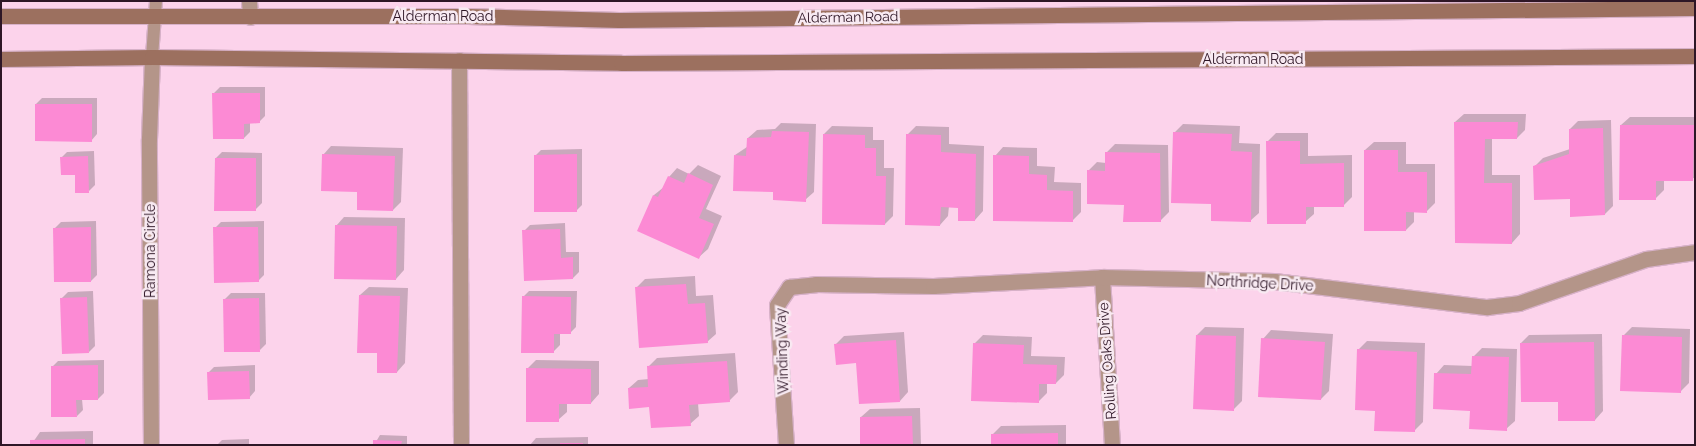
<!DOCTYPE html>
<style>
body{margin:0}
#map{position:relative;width:1696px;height:446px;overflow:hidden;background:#fcd3eb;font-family:Raleway,sans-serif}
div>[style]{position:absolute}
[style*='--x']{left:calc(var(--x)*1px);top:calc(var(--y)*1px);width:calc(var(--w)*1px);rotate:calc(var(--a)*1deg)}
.shadow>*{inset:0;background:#0003}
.building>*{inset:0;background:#fc8ad4}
.roads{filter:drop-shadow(1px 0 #d7b1c8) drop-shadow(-1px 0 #d7b1c8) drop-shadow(0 1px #d7b1c8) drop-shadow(0 -1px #d7b1c8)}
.lane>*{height:12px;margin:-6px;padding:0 6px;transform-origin:6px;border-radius:6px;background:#b49589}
.street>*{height:15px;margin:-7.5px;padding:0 7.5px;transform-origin:7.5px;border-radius:7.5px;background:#b49589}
.secondary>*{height:15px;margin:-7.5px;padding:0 7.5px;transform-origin:7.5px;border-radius:7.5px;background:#9c705f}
span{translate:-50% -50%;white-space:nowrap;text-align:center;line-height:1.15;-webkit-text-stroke:5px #f8eaf2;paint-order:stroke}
.street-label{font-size:14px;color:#2e1626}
.frame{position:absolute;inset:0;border:2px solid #2e1626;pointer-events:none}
</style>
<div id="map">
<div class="shadow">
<i style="clip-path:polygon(220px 87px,265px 87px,265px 116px,259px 122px,250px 122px,250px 132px,244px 138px,214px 93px)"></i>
<i style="clip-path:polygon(42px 98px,97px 98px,97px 134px,91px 141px,36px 104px)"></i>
<i style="clip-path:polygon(1464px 114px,1526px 114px,1525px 130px,1517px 138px,1492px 138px,1492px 175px,1520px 175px,1520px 234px,1512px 243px,1455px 122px)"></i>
<i style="clip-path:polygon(1630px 117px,1695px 117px,1695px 178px,1664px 180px,1664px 190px,1656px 198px,1621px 125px)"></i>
<i style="clip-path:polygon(1611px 120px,1613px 206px,1605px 214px,1535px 166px,1543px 158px,1570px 149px,1570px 129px,1578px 121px)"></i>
<i style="clip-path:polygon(781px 123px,816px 124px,814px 192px,805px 200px,775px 191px,735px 155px,747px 147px,748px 138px,757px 130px,775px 129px)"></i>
<i style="clip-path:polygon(1183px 124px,1240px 126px,1239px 143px,1260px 144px,1259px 213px,1250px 221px,1212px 203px,1174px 133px)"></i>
<i style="clip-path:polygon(832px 126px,873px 127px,873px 140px,884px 140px,884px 168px,894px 168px,893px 216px,885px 224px,824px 134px)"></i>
<i style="clip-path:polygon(916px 126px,949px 127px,949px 144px,984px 146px,983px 211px,975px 220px,959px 207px,949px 206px,948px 216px,940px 225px,907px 135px)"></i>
<i style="clip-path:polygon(1276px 133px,1308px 133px,1308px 156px,1352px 155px,1352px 197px,1344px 205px,1314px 205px,1314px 214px,1305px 222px,1268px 141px)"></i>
<i style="clip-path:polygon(1374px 142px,1406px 142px,1406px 164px,1435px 164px,1435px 203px,1427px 211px,1414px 211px,1414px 222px,1406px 230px,1365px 150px)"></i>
<i style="clip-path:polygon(1115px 144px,1168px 145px,1169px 212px,1160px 221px,1088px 171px,1097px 162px,1106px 163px,1106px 153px)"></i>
<i style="clip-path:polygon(331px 146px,403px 148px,401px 202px,393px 210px,358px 191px,323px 155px)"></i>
<i style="clip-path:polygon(1003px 147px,1037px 148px,1037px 166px,1055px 167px,1054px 182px,1081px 183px,1081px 212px,1072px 221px,995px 156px)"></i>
<i style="clip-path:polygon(582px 149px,582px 205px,576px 211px,535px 156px,541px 150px)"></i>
<i style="clip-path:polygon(94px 151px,95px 185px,89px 191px,61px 158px,67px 152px)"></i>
<i style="clip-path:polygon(222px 152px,262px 153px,262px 203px,256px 209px,216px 158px)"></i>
<i style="clip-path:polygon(698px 165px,721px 176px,706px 209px,722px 216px,708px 249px,699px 257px,639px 231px,654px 195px,664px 187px,669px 177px,677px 168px,689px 174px)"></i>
<i style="clip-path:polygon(344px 217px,405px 218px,404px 270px,396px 279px,336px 226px)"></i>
<i style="clip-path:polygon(96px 221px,97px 275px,91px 281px,55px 228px,61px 222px)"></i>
<i style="clip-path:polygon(264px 221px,264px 275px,258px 281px,215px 228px,221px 222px)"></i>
<i style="clip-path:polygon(565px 223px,566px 252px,579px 252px,579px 272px,573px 278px,524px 231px,530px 225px)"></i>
<i style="clip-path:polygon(695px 276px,696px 296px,713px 295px,716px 334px,707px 342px,636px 288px,645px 279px)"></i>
<i style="clip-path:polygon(369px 287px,408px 288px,405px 363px,397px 372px,379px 352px,360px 295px)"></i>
<i style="clip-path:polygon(93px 291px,95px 346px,89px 352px,62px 298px,68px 292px)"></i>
<i style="clip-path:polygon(529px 291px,577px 291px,576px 327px,570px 333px,560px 333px,560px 345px,554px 351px,523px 297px)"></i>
<i style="clip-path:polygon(231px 293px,265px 293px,266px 344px,260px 350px,225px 299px)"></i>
<i style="clip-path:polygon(1205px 327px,1244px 328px,1242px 401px,1233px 410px,1197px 335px)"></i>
<i style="clip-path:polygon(1632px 327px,1690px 329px,1689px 383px,1680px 392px,1623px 336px)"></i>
<i style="clip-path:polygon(1271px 330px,1333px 334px,1329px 391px,1321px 399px,1263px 339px)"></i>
<i style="clip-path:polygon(904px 332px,908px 392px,900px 401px,835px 345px,844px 336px)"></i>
<i style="clip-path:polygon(1602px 334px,1603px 411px,1595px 420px,1559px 400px,1521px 343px,1529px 335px)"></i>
<i style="clip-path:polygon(983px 335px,1032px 337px,1031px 356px,1065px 357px,1064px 375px,1056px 383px,1047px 383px,1047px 393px,1038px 402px,974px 344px)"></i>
<i style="clip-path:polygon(1367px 341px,1425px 343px,1423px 422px,1414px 431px,1376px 409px,1358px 350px)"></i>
<i style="clip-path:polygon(1482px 348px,1517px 349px,1515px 421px,1506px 429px,1471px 410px,1436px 374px,1444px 365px,1473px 366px,1473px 357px)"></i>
<i style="clip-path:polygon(735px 353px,738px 392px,729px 401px,698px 403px,699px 416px,690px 424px,650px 406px,629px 388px,638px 380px,649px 379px,648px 367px,657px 358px)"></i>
<i style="clip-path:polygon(104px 360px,104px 393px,98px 399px,82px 399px,83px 410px,77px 416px,52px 367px,58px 361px)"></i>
<i style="clip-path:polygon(536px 360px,599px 361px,599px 394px,591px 403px,567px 402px,567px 412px,558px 420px,528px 368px)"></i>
<i style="clip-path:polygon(255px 365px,255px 391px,249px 398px,208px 373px,214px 367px)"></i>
<i style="clip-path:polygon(920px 408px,921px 445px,861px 445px,861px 417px,870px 409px)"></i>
<i style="clip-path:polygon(1066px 425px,1066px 445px,993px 445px,993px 434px,1001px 426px)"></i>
<i style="clip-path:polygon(93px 431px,93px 445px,31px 445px,40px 432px)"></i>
<i style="clip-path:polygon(380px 435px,407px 436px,407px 445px,374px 445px)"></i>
<i style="clip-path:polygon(588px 437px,588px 445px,530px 445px,536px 438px)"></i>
<i style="clip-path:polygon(249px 439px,249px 445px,217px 445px,222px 440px)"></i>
</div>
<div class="building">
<i style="clip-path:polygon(212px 93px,260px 93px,260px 123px,244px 124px,244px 139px,213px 139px)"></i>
<i style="clip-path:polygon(35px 104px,92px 104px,92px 142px,35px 141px)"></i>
<i style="clip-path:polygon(1454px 122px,1518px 122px,1517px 139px,1485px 139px,1484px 183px,1512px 183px,1512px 244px,1455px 243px)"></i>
<i style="clip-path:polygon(1620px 125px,1694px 125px,1693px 181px,1656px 181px,1656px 200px,1619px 200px)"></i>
<i style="clip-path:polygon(1603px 128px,1605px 215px,1570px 217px,1570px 199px,1534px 200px,1533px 166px,1569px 154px,1569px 129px)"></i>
<i style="clip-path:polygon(772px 131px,809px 132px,806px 202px,773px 200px,773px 192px,733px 191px,734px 155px,746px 156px,747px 138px,771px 137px)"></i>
<i style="clip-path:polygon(1173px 132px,1232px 134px,1231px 151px,1252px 152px,1251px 222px,1211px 221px,1211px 204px,1171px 203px)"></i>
<i style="clip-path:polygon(823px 134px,865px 135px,865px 148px,876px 148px,876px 176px,886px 176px,885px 225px,822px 224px)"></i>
<i style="clip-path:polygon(906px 134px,941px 135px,941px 152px,976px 154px,975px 221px,958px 221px,958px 208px,941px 207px,940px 226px,905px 225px)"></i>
<i style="clip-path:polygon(1266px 141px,1300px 141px,1300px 164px,1344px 163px,1344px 207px,1306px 207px,1306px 224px,1267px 224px)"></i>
<i style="clip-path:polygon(1364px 150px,1398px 150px,1398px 172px,1427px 172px,1427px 213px,1406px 212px,1406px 231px,1364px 231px)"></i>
<i style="clip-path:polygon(1105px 152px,1160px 153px,1161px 222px,1123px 222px,1124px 205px,1087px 204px,1087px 170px,1105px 171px)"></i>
<i style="clip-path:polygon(322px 154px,395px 156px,393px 211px,357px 210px,357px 192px,321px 191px)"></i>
<i style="clip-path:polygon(577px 154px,577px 212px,534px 212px,534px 155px)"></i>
<i style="clip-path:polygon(993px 155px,1029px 156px,1029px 174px,1047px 175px,1047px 190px,1073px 191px,1073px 222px,993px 221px)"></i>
<i style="clip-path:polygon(88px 156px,89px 193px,75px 193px,75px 175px,61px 175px,60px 157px)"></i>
<i style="clip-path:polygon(215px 158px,256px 158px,256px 211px,214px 211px)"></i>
<i style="clip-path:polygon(688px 173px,713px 185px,699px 218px,714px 224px,699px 259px,637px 231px,653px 195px,658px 197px,668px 176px,684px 183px)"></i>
<i style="clip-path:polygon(335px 225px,397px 226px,396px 280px,334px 279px)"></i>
<i style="clip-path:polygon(91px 227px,91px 282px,54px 282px,53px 228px)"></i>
<i style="clip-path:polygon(213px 227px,258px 227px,259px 282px,214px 283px)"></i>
<i style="clip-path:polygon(560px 229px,561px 258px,573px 257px,573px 279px,524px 281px,522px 230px)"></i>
<i style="clip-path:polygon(686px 284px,688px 304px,705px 303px,708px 343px,639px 348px,635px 287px)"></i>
<i style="clip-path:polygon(359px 295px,400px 296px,397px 373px,377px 373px,377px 353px,357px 353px)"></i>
<i style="clip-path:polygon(522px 296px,571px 297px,571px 334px,554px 334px,554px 353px,521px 353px)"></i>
<i style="clip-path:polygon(87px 297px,89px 353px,62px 354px,60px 298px)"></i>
<i style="clip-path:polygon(259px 298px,260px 352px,224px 352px,223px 299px)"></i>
<i style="clip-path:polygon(1196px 335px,1236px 336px,1234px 411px,1193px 409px)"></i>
<i style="clip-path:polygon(1622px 335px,1682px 337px,1681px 393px,1620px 391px)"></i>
<i style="clip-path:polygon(1261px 338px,1325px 342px,1321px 400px,1258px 397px)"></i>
<i style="clip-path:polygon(896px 340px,900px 402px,859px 404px,856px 363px,836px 365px,834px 344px)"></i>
<i style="clip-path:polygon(1594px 342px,1595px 421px,1558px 421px,1558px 402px,1521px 402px,1520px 343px)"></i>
<i style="clip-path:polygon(973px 343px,1024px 345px,1023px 364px,1057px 365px,1056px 384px,1039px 384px,1039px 403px,971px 401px)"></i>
<i style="clip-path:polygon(1357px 349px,1417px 352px,1415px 432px,1374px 431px,1375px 411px,1355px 410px)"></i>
<i style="clip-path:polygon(1472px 356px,1509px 357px,1507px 431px,1469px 429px,1470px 411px,1433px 409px,1434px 373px,1471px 374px)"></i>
<i style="clip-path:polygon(727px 361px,730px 402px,689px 405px,691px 426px,651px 428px,649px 407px,629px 409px,628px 388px,648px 387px,647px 366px)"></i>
<i style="clip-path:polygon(98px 365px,98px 400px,76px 400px,77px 417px,51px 417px,51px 366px)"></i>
<i style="clip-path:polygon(526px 368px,591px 369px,591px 404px,559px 404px,559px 422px,526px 422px)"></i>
<i style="clip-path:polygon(249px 371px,250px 399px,208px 400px,207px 372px)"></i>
<i style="clip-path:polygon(912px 416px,913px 445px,860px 445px,860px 417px)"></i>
<i style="clip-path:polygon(1058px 433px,1058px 445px,991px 445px,991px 434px)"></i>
<i style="clip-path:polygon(85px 439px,85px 445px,30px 445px,30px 440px)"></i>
<i style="clip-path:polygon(373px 440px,402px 441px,401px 445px,373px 445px)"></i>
<i style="clip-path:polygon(560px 443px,583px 443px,583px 445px,560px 445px)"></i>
</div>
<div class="roads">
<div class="lane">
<i style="--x:152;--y:57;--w:56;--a:-85.9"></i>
</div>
<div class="street">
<i style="--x:249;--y:1;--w:16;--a:86"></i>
<i style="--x:459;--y:60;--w:385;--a:89.7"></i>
<i style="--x:1102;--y:277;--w:168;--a:86.6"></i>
<i style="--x:151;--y:445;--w:306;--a:-90.4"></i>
<i style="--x:149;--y:139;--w:82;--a:-87.9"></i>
<i style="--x:786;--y:445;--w:140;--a:-93.7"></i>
<i style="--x:777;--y:305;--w:22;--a:-56"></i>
<i style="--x:789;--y:287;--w:27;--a:-6"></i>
<i style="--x:816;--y:284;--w:117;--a:1"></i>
<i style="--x:933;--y:286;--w:169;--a:-3"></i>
<i style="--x:1102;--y:277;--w:172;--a:1.3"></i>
<i style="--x:1274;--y:281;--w:215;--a:7"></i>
<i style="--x:1487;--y:307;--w:32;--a:-7"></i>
<i style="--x:1519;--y:303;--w:134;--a:-19.1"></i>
<i style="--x:1646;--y:259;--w:49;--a:-8.1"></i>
</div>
<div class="secondary">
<i style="--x:1;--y:16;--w:467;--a:0"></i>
<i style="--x:468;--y:16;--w:151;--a:1.5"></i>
<i style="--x:619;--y:20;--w:1076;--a:-0.64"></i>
<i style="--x:1;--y:59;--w:151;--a:-0.8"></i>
<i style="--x:152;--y:57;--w:469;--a:0.7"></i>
<i style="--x:621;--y:63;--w:1074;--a:-0.37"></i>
</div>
</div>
<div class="street-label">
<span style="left:443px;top:16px">Alderman Road</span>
<span style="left:848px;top:17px;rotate:-1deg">Alderman Road</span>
<span style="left:1253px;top:59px">Alderman Road</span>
<span style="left:150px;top:251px;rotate:-90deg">Ramona Circle</span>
<span style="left:1260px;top:283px;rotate:3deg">Northridge Drive</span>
<span style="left:782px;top:351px;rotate:-92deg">Winding Way</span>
<span style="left:1107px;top:361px;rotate:-94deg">Rolling Oaks Drive</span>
</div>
<div class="frame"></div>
</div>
